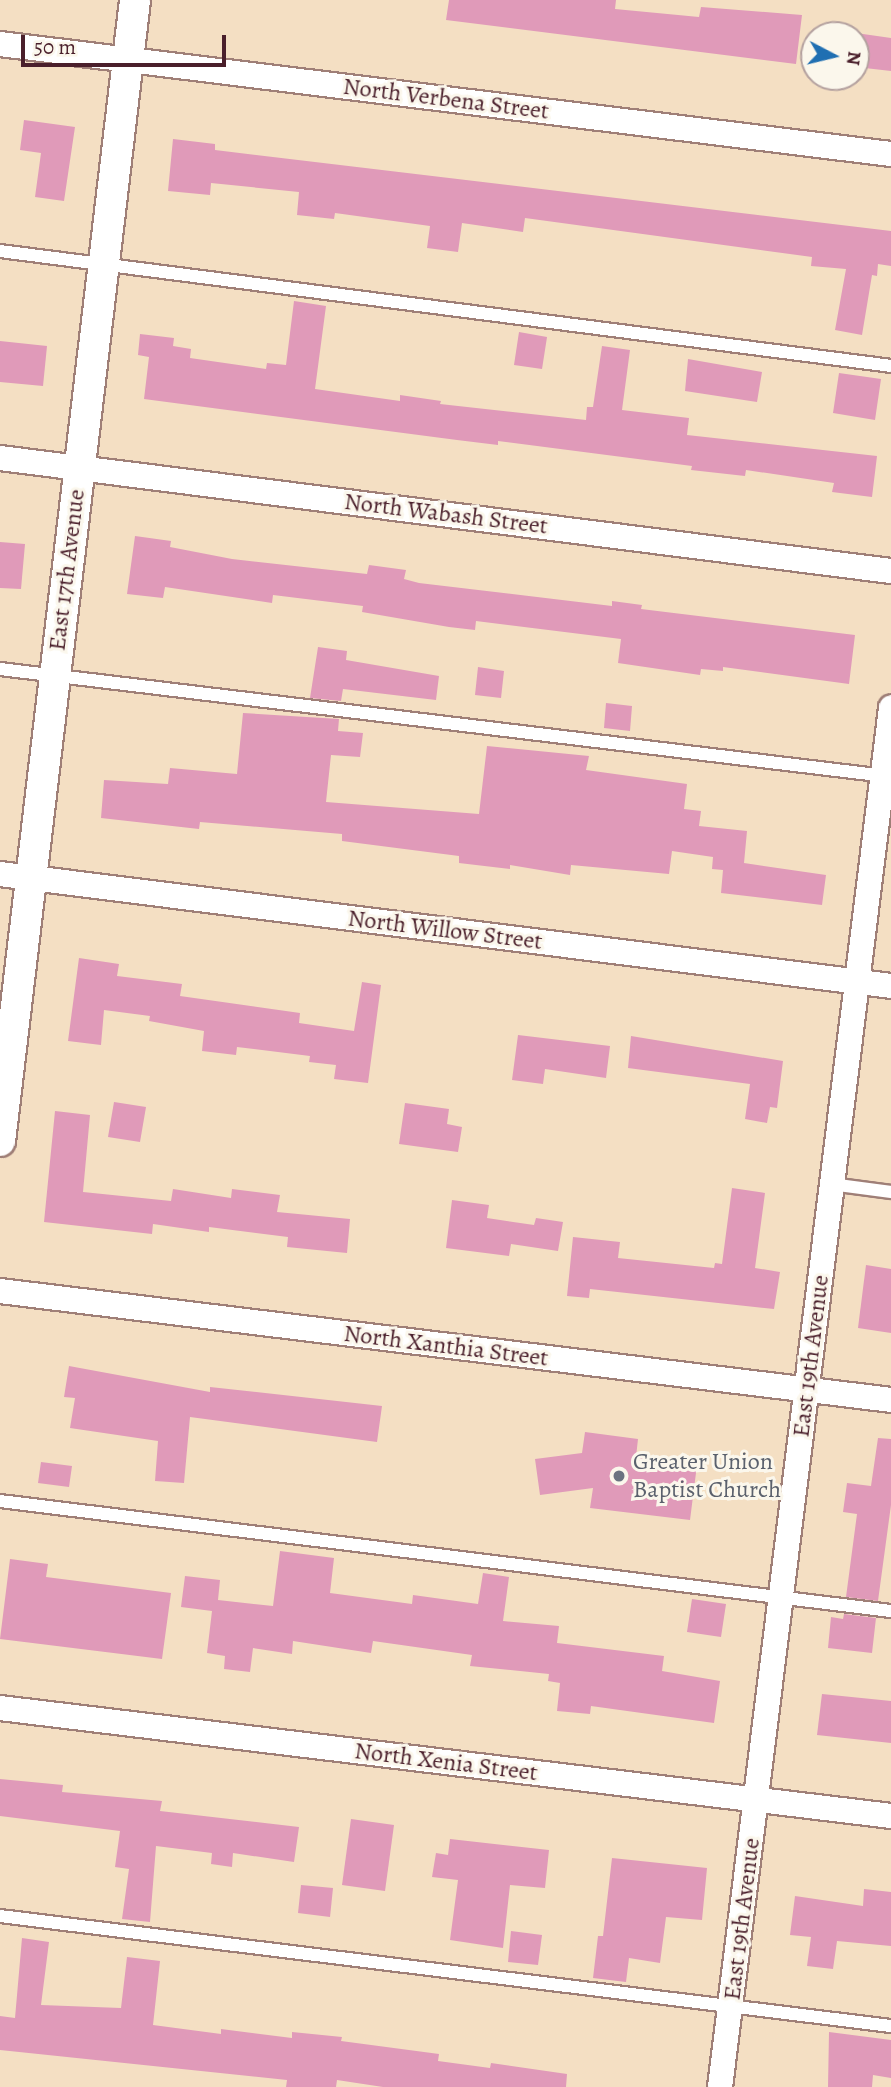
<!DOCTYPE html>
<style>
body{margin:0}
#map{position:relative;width:891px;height:2087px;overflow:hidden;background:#f4dfc3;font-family:Alegreya,serif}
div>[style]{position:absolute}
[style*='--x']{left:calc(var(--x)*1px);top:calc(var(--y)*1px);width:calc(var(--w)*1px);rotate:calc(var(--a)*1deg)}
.building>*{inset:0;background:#e09ab9}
.roads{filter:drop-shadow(2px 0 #9f7f77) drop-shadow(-2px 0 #9f7f77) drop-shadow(0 2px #9f7f77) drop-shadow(0 -2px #9f7f77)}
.service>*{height:12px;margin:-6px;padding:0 6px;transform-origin:6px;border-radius:6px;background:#fff}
.minor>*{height:24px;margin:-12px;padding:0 12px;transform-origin:12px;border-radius:12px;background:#fff}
.tertiary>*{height:30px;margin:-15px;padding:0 15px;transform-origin:15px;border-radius:15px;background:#fff}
.dots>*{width:19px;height:19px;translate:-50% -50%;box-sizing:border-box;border:4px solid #fbf7ec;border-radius:50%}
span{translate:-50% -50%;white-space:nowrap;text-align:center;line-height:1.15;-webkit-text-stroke:6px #fbf7ec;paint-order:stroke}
.street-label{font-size:24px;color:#4a1f2b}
.worship-label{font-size:24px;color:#5b616d}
.left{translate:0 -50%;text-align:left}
.north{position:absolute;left:800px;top:21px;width:70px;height:70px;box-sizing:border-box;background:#fbf7ec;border:2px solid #b4a19f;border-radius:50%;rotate:97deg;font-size:19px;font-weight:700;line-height:28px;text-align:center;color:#4a1f2b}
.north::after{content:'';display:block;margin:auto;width:24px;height:32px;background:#1f6fb2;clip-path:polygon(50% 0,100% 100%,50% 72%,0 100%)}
.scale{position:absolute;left:21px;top:35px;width:205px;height:32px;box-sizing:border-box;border:4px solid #4a1f2b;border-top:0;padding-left:9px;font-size:21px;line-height:24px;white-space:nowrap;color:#4a1f2b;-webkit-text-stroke:5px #fbf7ec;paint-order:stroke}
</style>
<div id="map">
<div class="building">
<i style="clip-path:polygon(449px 0,616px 0,615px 9px,699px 17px,701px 7px,802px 15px,796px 64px,446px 20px)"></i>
<i style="clip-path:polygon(856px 33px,891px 38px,891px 71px,856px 67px)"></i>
<i style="clip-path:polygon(24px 120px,75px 127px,64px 201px,35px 197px,41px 153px,20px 150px)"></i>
<i style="clip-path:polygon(173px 139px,215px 144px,215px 150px,891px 231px,891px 266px,878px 264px,877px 276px,872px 275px,862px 335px,835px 330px,846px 269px,811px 266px,812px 257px,525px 218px,523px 232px,462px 223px,458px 252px,427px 248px,430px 226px,335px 213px,334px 219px,297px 215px,299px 192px,211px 183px,210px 195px,168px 191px)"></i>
<i style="clip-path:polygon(294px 301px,326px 306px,315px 389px,400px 401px,400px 395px,441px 401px,440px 404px,586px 420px,587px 407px,593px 407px,602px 346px,630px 350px,622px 410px,689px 418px,687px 435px,877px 456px,872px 497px,832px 492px,834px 483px,746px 470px,745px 476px,691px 470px,692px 466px,498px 441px,498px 445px,457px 440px,144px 399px,149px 357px,138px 355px,140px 334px,174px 338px,173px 346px,191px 349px,190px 358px,266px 369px,267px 363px,286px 365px)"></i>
<i style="clip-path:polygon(519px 332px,547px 337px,542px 369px,514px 365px)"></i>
<i style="clip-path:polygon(0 341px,47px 346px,43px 386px,0 382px)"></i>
<i style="clip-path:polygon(688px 359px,762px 372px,757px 402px,685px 391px)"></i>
<i style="clip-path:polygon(839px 373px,881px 379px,875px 420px,833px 413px)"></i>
<i style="clip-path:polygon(135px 536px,171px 541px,170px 547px,232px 559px,367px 574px,369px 565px,406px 570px,404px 579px,419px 583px,612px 606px,612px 601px,642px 605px,641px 609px,855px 635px,849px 684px,723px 667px,723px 671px,701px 669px,700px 675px,618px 663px,621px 639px,476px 621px,475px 630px,449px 627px,362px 612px,363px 606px,273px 595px,272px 603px,165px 587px,163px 598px,127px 594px)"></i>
<i style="clip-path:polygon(0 542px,25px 544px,21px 589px,0 588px)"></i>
<i style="clip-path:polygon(318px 647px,347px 651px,346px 660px,439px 676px,436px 700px,343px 689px,341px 701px,310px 698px)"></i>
<i style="clip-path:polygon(478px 667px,504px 671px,501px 698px,475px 695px)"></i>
<i style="clip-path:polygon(606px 703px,632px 706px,630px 731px,604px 728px)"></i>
<i style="clip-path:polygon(243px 713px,339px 719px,338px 731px,363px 733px,360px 757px,331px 755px,326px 802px,479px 814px,487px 746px,589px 756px,586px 770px,687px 784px,684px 809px,701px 811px,699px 826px,747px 831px,744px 863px,826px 875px,822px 905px,721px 893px,723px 870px,712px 869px,713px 857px,672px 851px,669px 874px,571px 865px,570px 875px,510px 865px,510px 869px,459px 863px,459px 856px,342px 841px,342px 834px,200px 822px,199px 829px,101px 818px,104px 780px,168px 784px,170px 768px,237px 774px)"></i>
<i style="clip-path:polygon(79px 958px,119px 964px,117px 976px,182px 984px,180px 996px,300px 1013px,299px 1023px,354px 1031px,362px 982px,381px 985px,368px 1083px,334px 1079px,336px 1065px,309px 1062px,310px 1056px,237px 1047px,236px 1055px,202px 1051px,204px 1031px,149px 1021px,150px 1016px,104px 1010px,101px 1045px,68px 1041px)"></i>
<i style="clip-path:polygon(518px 1035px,610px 1046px,606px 1078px,545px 1069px,543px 1084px,512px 1080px)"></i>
<i style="clip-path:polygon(631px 1036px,783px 1061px,777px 1108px,770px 1107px,767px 1123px,745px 1119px,750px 1084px,628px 1068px)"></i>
<i style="clip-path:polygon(114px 1102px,146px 1107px,140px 1142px,108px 1137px)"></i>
<i style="clip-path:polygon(405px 1103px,449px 1109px,447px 1124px,462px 1127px,458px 1152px,399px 1144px)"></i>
<i style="clip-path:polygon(55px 1111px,90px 1115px,83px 1192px,171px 1201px,173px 1189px,231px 1198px,232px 1189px,280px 1195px,277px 1212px,350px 1219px,347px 1253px,287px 1247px,288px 1237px,209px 1227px,209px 1232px,153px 1224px,152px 1234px,44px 1222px)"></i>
<i style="clip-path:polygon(732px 1188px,765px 1193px,755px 1268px,780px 1272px,774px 1309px,590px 1289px,589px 1298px,567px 1296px,573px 1237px,620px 1242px,618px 1258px,714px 1268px,715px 1263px,722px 1264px)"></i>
<i style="clip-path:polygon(452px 1200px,489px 1205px,487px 1218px,534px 1225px,536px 1218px,563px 1222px,558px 1251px,511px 1244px,509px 1256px,446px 1248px)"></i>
<i style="clip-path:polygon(866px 1265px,891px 1269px,891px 1333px,858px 1328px)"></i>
<i style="clip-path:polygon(69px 1366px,210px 1392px,210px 1387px,382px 1406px,377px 1442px,190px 1417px,184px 1483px,155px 1481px,158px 1441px,70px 1428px,75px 1398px,64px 1397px)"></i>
<i style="clip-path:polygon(585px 1432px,638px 1439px,636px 1457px,697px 1465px,690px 1520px,590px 1508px,593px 1488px,540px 1495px,535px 1459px,582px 1453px)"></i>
<i style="clip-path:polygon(878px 1438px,891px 1439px,891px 1505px,878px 1601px,846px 1597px,857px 1514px,843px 1512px,847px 1483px,871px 1486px)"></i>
<i style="clip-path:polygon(41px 1462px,72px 1466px,69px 1487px,38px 1483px)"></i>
<i style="clip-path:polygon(280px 1551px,334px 1558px,330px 1593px,412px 1604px,413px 1595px,478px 1604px,483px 1573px,509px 1577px,503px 1621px,559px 1626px,557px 1643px,664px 1656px,662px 1671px,720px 1681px,714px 1723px,591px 1706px,590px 1714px,557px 1711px,560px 1683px,548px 1681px,549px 1674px,470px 1666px,472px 1655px,373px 1641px,371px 1653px,293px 1641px,292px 1654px,253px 1648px,250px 1672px,224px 1669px,225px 1656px,207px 1653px,212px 1611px,181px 1607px,185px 1576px,220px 1580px,218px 1600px,273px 1606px)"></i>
<i style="clip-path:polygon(10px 1559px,48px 1564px,46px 1577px,171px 1593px,162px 1659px,0 1639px)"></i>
<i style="clip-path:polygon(692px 1599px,726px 1604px,721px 1637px,687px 1632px)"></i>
<i style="clip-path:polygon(844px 1614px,876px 1618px,872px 1653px,828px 1648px,831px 1617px,843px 1619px)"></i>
<i style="clip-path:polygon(822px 1694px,891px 1701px,891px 1743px,817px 1735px)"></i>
<i style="clip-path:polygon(0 1779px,63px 1785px,62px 1792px,162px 1801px,160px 1811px,299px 1827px,294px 1862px,233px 1853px,232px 1867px,211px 1864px,212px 1853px,156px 1846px,150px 1922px,122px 1919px,129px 1869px,115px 1867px,120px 1831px,0 1816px)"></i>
<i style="clip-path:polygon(351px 1819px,394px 1825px,385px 1891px,342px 1885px)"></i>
<i style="clip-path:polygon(450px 1839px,549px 1850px,545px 1888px,510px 1885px,503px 1948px,450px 1940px,458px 1880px,432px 1877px,436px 1853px,448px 1855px)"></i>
<i style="clip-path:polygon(612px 1858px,707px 1868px,702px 1920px,666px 1917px,660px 1963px,629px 1958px,626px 1982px,593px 1978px,598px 1936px,603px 1936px)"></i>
<i style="clip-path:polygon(301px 1885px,333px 1888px,330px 1917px,298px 1913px)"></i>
<i style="clip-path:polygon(864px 1889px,891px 1892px,891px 1946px,837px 1941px,833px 1969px,807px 1966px,811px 1937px,790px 1935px,795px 1896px,863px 1906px)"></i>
<i style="clip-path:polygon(511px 1931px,542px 1935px,538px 1965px,508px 1962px)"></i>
<i style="clip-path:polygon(22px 1938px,49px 1942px,41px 2005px,121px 2008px,127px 1957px,160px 1961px,153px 2025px,221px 2034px,221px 2029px,292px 2038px,292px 2032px,342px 2037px,341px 2041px,439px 2054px,438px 2061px,490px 2068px,491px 2063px,567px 2074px,566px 2087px,383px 2087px,337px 2080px,336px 2087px,286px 2087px,287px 2080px,0 2050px,0 2016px,15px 2018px)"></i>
<i style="clip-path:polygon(829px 2032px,891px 2040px,891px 2078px,873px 2075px,872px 2087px,828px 2087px)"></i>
</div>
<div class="roads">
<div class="service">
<i style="--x:0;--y:251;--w:898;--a:7.35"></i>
<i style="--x:0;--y:669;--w:892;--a:6.89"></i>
<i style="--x:831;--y:1184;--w:61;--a:7.6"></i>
<i style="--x:0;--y:1501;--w:898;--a:7.04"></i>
<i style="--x:0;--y:1916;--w:898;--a:7.04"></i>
</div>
<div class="minor">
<i style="--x:0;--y:44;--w:898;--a:7.04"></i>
<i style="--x:0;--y:458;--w:898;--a:7.23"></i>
<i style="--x:0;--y:874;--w:898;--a:7.16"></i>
<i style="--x:0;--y:1291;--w:898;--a:6.97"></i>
<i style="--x:0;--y:1708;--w:898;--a:6.91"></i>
<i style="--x:720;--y:2087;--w:1390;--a:-82.93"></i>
</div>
<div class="tertiary">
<i style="--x:0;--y:1141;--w:1149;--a:-83.25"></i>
</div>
</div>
<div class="dots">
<i style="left:619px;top:1476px;background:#6b7280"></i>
</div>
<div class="street-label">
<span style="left:446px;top:99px;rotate:7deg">North Verbena Street</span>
<span style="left:446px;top:514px;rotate:7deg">North Wabash Street</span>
<span style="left:67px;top:570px;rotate:-83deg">East 17th Avenue</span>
<span style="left:445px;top:930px;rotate:7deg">North Willow Street</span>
<span style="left:446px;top:1346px;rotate:7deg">North Xanthia Street</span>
<span style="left:811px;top:1356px;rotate:-83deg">East 19th Avenue</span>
<span style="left:446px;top:1762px;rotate:7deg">North Xenia Street</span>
<span style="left:742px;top:1919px;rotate:-83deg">East 19th Avenue</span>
</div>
<div class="worship-label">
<span class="left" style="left:633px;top:1476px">Greater Union<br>Baptist Church</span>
</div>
<div class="north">N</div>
<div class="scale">50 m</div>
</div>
